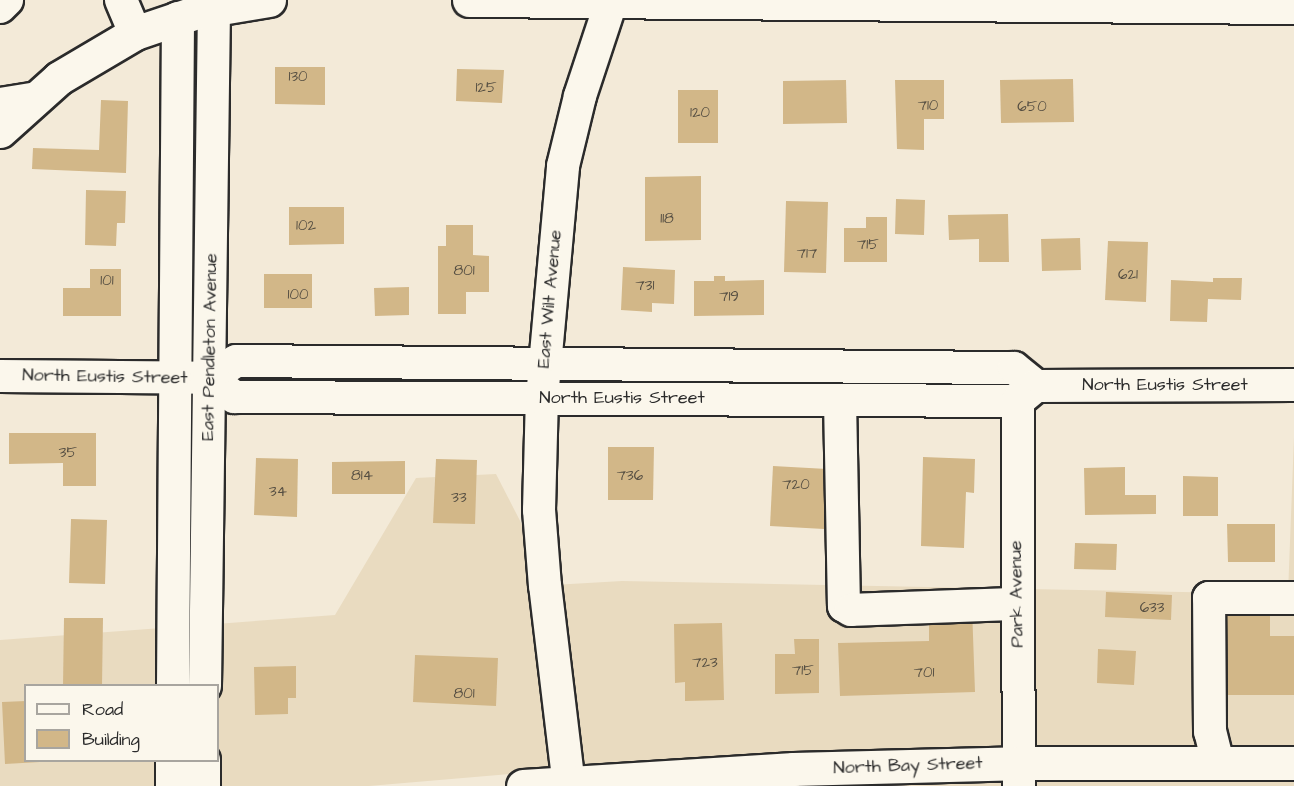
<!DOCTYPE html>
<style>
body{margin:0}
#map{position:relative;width:1294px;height:786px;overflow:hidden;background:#f3ead8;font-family:"Architects Daughter",sans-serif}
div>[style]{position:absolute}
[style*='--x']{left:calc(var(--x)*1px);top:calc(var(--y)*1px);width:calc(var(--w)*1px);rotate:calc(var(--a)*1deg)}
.built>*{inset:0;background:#e9dbc0}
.building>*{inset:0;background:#d2b788}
.roads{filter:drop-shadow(2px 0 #2b2b2b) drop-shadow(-2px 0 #2b2b2b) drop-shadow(0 2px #2b2b2b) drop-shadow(0 -2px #2b2b2b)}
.minor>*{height:32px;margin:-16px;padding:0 16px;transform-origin:16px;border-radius:16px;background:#fbf7ec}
.major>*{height:33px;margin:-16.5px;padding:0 16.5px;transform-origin:16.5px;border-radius:16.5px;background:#fbf7ec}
span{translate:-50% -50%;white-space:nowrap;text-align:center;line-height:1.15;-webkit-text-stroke:4.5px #fbf7ec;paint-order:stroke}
.number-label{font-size:15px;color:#554e42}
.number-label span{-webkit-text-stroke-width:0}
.street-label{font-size:18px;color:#2b2b2b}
.legend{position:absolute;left:24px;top:684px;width:195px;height:78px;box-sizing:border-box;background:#fbf7ec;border:2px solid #a8a59f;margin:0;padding:8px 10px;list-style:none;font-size:18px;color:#2b2b2b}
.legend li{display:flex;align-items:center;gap:12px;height:30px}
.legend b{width:30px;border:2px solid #a8a59f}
</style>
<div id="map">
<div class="built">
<i style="clip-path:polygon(evenodd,1294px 437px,1294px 751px,567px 769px,369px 786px,0 786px,0 640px,335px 615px,416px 478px,496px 474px,553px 585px,622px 581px,1288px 594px,1294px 437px,26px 686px,218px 686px,218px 760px,26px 760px,26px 686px)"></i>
<i style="clip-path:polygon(1020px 776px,1294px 777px,1294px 786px,718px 786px)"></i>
</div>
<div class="building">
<i style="clip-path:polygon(275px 67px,325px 67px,325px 105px,275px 104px)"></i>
<i style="clip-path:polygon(457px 69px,504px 70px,502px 103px,456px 101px)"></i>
<i style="clip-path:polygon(1073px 79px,1074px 122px,1001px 123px,1000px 80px)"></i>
<i style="clip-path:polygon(846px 80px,847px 123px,783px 124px,783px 81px)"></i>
<i style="clip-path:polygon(895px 80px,944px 80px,944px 119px,924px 119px,924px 150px,897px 149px)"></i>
<i style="clip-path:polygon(678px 90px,718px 90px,718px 143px,678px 143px)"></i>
<i style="clip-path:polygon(101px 100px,128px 101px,126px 173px,32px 169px,33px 148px,99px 150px)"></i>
<i style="clip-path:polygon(701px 176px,701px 240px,645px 241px,645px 177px)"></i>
<i style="clip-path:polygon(86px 190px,126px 191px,125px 223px,117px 223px,116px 246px,85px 245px)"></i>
<i style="clip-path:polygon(896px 199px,925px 200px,924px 235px,895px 234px)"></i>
<i style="clip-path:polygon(786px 201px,828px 202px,826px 273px,784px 272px)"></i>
<i style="clip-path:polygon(289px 207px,344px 207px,344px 244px,289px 245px)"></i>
<i style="clip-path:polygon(1008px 214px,1009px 262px,979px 262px,979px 239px,949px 240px,948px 215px)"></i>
<i style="clip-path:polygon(866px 217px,887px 217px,887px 262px,844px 262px,844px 228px,866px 228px)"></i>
<i style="clip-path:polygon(446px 225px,473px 225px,473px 255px,489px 256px,489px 292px,466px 292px,466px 314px,438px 314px,438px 246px,446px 246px)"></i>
<i style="clip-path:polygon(1080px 238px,1081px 270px,1042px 271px,1041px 239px)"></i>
<i style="clip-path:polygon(1108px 241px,1148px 242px,1146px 302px,1105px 300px)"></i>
<i style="clip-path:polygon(623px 267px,675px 270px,674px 304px,652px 303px,652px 312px,621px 310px)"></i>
<i style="clip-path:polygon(90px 269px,121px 269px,121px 316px,63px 316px,63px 288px,90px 288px)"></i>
<i style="clip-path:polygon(264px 274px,312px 274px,312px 308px,264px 308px)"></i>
<i style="clip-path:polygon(714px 276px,725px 276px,725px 281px,764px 280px,764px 315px,694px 316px,694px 281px,714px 281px)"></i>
<i style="clip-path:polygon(1213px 278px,1242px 278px,1241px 300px,1208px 299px,1207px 322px,1170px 321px,1171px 280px,1213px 282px)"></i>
<i style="clip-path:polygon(409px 287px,409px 315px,375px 316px,374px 288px)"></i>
<i style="clip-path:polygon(9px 433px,96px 433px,96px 486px,63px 486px,63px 463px,9px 464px)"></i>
<i style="clip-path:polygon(608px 447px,654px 447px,653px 500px,608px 500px)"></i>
<i style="clip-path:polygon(923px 457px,975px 459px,974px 493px,966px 492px,964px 548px,921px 546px)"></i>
<i style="clip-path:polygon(256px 458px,298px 459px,297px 517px,254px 515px)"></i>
<i style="clip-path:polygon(436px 459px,477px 460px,475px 524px,433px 523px)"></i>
<i style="clip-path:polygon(405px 461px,405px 494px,332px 494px,332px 462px)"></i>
<i style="clip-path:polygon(773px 466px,827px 469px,824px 529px,770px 526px)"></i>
<i style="clip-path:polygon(1125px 467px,1125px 495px,1156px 495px,1156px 514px,1085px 515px,1084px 468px)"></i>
<i style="clip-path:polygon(1183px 476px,1218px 477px,1218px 516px,1183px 516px)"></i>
<i style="clip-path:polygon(71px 519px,107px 520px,105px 584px,69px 583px)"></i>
<i style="clip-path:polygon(1227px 524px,1275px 524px,1275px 562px,1228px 562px)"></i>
<i style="clip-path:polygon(1075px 543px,1117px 544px,1116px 570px,1074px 569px)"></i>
<i style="clip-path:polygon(1106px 592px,1172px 595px,1171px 620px,1105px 617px)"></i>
<i style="clip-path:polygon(972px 607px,975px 692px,840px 696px,838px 643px,929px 641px,929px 609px)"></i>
<i style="clip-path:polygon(1223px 610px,1270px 610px,1270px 636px,1294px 636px,1294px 695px,1224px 695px)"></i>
<i style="clip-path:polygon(64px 618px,103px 618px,102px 686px,63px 686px)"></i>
<i style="clip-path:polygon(722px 623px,724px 700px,685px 701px,685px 682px,675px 683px,674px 624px)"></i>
<i style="clip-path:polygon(794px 639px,819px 639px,819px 693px,775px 694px,775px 654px,795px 654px)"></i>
<i style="clip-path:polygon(1098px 649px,1136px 651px,1134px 685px,1097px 683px)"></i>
<i style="clip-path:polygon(415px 655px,498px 658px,496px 706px,413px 702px)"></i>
<i style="clip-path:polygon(296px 666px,296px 698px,288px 698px,288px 714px,255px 715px,254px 667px)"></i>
<i style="clip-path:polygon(26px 701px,26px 760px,40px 762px,5px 764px,2px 702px)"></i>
</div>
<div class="roads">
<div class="minor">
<i style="--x:121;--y:0;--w:36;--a:67"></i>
<i style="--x:0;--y:7;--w:10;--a:-45"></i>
<i style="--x:0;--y:104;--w:33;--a:-9"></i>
<i style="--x:0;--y:376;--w:210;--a:0.5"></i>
<i style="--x:210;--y:378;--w:31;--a:-33"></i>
<i style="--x:236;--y:361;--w:778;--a:0.52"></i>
<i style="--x:1014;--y:368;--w:28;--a:39"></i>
<i style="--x:210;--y:378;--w:31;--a:38"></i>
<i style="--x:234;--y:397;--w:784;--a:0.29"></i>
<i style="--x:1018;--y:401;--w:23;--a:-40"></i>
<i style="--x:1036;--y:386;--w:258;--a:-0.2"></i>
<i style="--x:840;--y:400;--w:206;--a:88.9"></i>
<i style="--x:844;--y:606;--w:8;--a:30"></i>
<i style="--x:851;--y:610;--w:166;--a:-2.1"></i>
<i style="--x:1018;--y:401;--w:385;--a:89.9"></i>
<i style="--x:173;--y:686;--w:668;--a:-89.57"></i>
<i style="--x:205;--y:686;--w:678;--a:-89.24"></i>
<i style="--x:1218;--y:763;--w:32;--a:-104"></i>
<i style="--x:1210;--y:732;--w:134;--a:-90.4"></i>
<i style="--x:1209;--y:598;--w:85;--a:0"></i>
<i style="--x:172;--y:786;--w:26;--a:-90"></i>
<i style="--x:204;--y:786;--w:26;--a:-90"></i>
<i style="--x:569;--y:786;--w:201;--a:-96.8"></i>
<i style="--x:545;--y:586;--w:76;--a:-94.5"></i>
<i style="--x:539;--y:510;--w:112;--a:-88.5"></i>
<i style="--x:542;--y:398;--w:233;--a:-84.8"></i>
<i style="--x:563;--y:166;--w:72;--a:-76.3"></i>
<i style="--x:580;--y:96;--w:99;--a:-71.7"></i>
</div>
<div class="major">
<i style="--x:469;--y:0;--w:825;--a:0.49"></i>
<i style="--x:0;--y:131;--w:79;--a:-41.9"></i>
<i style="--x:59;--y:78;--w:88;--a:-30.6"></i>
<i style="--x:135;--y:33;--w:65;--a:-18.7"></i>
<i style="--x:197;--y:12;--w:73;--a:-9.5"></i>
<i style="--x:523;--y:786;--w:271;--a:-3.6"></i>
<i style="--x:793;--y:769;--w:226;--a:-1.5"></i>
<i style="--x:1019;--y:763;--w:275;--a:0"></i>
</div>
</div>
<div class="number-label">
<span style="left:298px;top:77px">130</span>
<span style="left:486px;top:88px">125</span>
<span style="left:928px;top:106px">710</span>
<span style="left:1032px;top:107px">650</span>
<span style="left:700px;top:113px">120</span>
<span style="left:667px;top:219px">118</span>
<span style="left:306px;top:226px">102</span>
<span style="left:868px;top:245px">715</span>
<span style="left:807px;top:254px">717</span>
<span style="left:464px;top:271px">801</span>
<span style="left:1128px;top:275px">621</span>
<span style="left:107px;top:281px">101</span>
<span style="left:645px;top:286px">731</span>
<span style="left:298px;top:295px">100</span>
<span style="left:729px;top:297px">719</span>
<span style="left:68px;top:453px">35</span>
<span style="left:362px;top:476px">814</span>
<span style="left:630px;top:476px">736</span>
<span style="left:796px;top:485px">720</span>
<span style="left:278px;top:492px">34</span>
<span style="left:459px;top:498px">33</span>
<span style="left:1152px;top:608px">633</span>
<span style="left:705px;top:663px">723</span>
<span style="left:803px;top:671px">715</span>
<span style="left:924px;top:673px">701</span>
<span style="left:464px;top:694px">801</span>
</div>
<div class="street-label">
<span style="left:550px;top:299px;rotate:-85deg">East Wilt Avenue</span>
<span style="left:210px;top:347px;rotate:-89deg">East Pendleton Avenue</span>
<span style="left:105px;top:377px;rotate:1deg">North Eustis Street</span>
<span style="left:1165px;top:385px">North Eustis Street</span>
<span style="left:622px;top:398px">North Eustis Street</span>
<span style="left:1017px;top:594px;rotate:-91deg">Park Avenue</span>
<span style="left:908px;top:766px;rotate:-2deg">North Bay Street</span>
</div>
<ul class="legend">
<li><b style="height:8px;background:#fbf7ec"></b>Road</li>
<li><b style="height:16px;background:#d2b788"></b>Building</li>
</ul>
</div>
